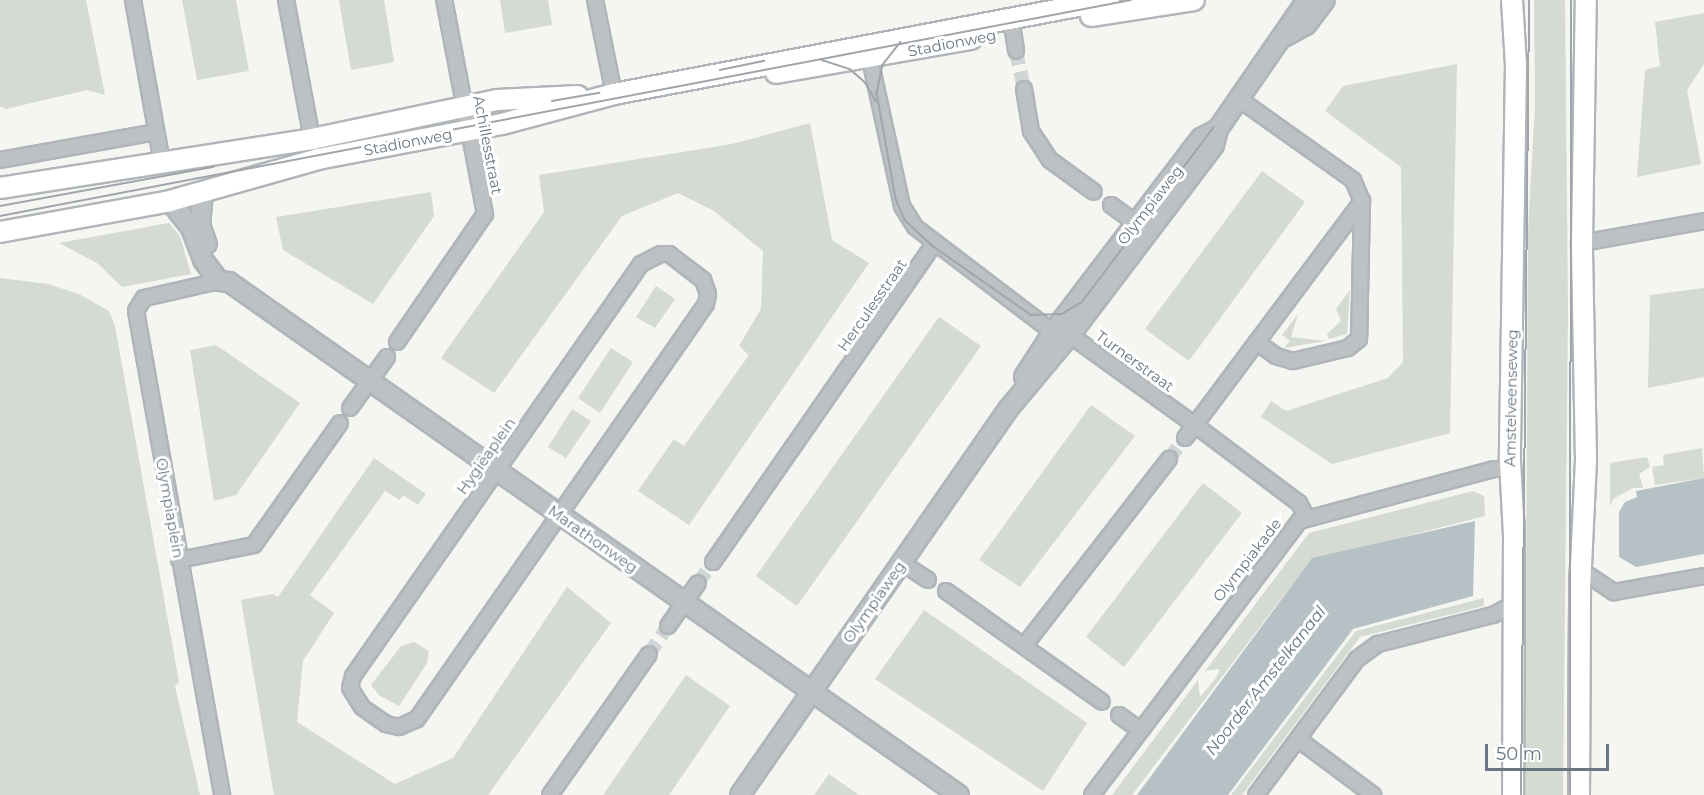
<!DOCTYPE html>
<meta charset="utf-8">
<style>
body{margin:0}
#map{position:relative;width:1704px;height:795px;overflow:hidden;background:#f5f5f2;font-family:Montserrat,sans-serif}
div>[style]{position:absolute}
[style*='--x']{left:calc(var(--x)*1px);top:calc(var(--y)*1px);width:calc(var(--w)*1px);rotate:calc(var(--a)*1deg)}
.green>*{inset:0;background:#d5dad2}
.water>*{inset:0;background:#b5c1c4}
.minor-tunnel>*{height:14px;margin-top:-7px;transform-origin:0;background:repeating-linear-gradient(90deg,#d2d5d6 0 14px,transparent 0 21px)}
.roads{filter:drop-shadow(2px 0 #afb5b9) drop-shadow(-2px 0 #afb5b9) drop-shadow(0 2px #afb5b9) drop-shadow(0 -2px #afb5b9)}
.minor>*{height:14px;margin:-7px;padding:0 7px;transform-origin:7px;border-radius:7px;background:#bdc1c4}
.tertiary>*{height:18px;margin:-9px;padding:0 9px;transform-origin:9px;border-radius:9px;background:#bdc1c4}
.secondary>*{height:20px;margin:-10px;padding:0 10px;transform-origin:10px;border-radius:10px;background:#fff}
.tram>*{height:1.5px;margin:-0.75px;padding:0 0.75px;transform-origin:0.75px;border-radius:0.75px;background:#9fa5aa}
span{translate:-50% -50%;white-space:nowrap;text-align:center;line-height:1.15;-webkit-text-stroke:6px #fff;paint-order:stroke}
.street-label{font-size:15px;color:#677681}
.water-label{font-size:16px;color:#63777e;font-style:italic}
.scale{position:absolute;left:1485px;top:744px;width:124px;height:27px;box-sizing:border-box;border:3px solid #677681;border-top:0;padding-left:8px;font-size:18px;line-height:21px;white-space:nowrap;color:#677681;-webkit-text-stroke:4px #fff;paint-order:stroke}
</style>
<div id="map">
<div class="green">
<i style="clip-path:polygon(0 0,86px 0,105px 95px,87px 90px,6px 109px,0 106px)"></i>
<i style="clip-path:polygon(182px 0,236px 0,249px 71px,197px 80px)"></i>
<i style="clip-path:polygon(339px 0,384px 0,394px 62px,351px 70px)"></i>
<i style="clip-path:polygon(500px 0,548px 0,552px 25px,505px 33px)"></i>
<i style="clip-path:polygon(1534px 0,1565px 0,1568px 311px,1563px 795px,1525px 795px,1528px 232px,1535px 105px)"></i>
<i style="clip-path:polygon(1704px 13px,1704px 64px,1687px 90px,1701px 164px,1637px 177px,1645px 70px,1660px 66px,1655px 22px)"></i>
<i style="clip-path:polygon(1457px 64px,1450px 433px,1332px 464px,1261px 417px,1271px 401px,1286px 411px,1388px 378px,1403px 362px,1401px 167px,1325px 111px,1343px 86px)"></i>
<i style="clip-path:polygon(810px 123px,832px 240px,869px 263px,689px 525px,638px 491px,674px 439px,684px 446px,749px 355px,739px 346px,761px 309px,763px 251px,714px 211px,678px 193px,622px 216px,494px 393px,441px 358px,544px 212px,539px 175px,732px 144px)"></i>
<i style="clip-path:polygon(1262px 171px,1305px 202px,1189px 361px,1145px 329px)"></i>
<i style="clip-path:polygon(431px 192px,434px 216px,373px 304px,283px 250px,276px 217px)"></i>
<i style="clip-path:polygon(169px 223px,180px 236px,191px 274px,122px 287px,97px 263px,59px 243px)"></i>
<i style="clip-path:polygon(0 278px,48px 284px,79px 294px,109px 311px,115px 326px,179px 682px,175px 686px,200px 795px,0 795px)"></i>
<i style="clip-path:polygon(656px 286px,675px 299px,655px 328px,636px 317px)"></i>
<i style="clip-path:polygon(1704px 288px,1704px 377px,1648px 388px,1650px 295px)"></i>
<i style="clip-path:polygon(1350px 290px,1347px 334px,1329px 339px,1327px 334px,1341px 321px,1336px 309px)"></i>
<i style="clip-path:polygon(1298px 314px,1291px 337px,1326px 341px,1284px 348px,1290px 341px,1282px 335px)"></i>
<i style="clip-path:polygon(939px 317px,981px 346px,797px 606px,756px 576px)"></i>
<i style="clip-path:polygon(216px 345px,300px 403px,236px 495px,214px 501px,190px 350px)"></i>
<i style="clip-path:polygon(611px 348px,633px 362px,600px 413px,578px 398px)"></i>
<i style="clip-path:polygon(1091px 405px,1135px 436px,1020px 587px,979px 560px)"></i>
<i style="clip-path:polygon(572px 409px,591px 421px,566px 458px,548px 447px)"></i>
<i style="clip-path:polygon(1702px 448px,1704px 478px,1655px 485px,1652px 467px,1664px 465px,1663px 455px)"></i>
<i style="clip-path:polygon(1647px 457px,1650px 467px,1639px 474px,1643px 488px,1633px 488px,1613px 499px,1610px 507px,1610px 463px)"></i>
<i style="clip-path:polygon(374px 458px,426px 494px,418px 505px,403px 495px,400px 500px,385px 491px,310px 595px,334px 613px,303px 661px,297px 722px,395px 784px,453px 758px,567px 587px,611px 623px,488px 795px,274px 795px,241px 600px,273px 594px,278px 597px)"></i>
<i style="clip-path:polygon(1203px 483px,1242px 513px,1124px 667px,1086px 637px)"></i>
<i style="clip-path:polygon(1473px 491px,1484px 496px,1485px 516px,1310px 561px,1132px 795px,1112px 795px,1198px 680px,1200px 697px,1216px 678px,1220px 669px,1205px 671px,1309px 533px)"></i>
<i style="clip-path:polygon(1484px 598px,1484px 606px,1360px 637px,1242px 795px,1231px 795px,1356px 631px)"></i>
<i style="clip-path:polygon(924px 610px,1087px 723px,1043px 791px,875px 679px)"></i>
<i style="clip-path:polygon(414px 642px,429px 651px,427px 663px,399px 706px,380px 696px,371px 685px,401px 646px)"></i>
<i style="clip-path:polygon(686px 675px,730px 706px,669px 795px,603px 795px)"></i>
<i style="clip-path:polygon(829px 774px,859px 795px,814px 795px)"></i>
</div>
<div class="water">
<i style="clip-path:polygon(1704px 478px,1704px 554px,1636px 567px,1619px 557px,1619px 512px,1625px 502px,1637px 497px,1636px 491px)"></i>
<i style="clip-path:polygon(1475px 521px,1473px 596px,1353px 629px,1228px 795px,1137px 795px,1312px 558px)"></i>
</div>
<div class="minor-tunnel">
<i style="--x:1016;--y:51;--w:39;--a:78"></i>
<i style="--x:1169;--y:459;--w:26;--a:-53"></i>
<i style="--x:698;--y:583;--w:26;--a:-54"></i>
<i style="--x:649;--y:654;--w:34;--a:-56"></i>
</div>
<div class="roads">
<div class="minor">
<i style="--x:133;--y:0;--w:165;--a:79.9"></i>
<i style="--x:286;--y:0;--w:141;--a:79.4"></i>
<i style="--x:595;--y:0;--w:96;--a:78.6"></i>
<i style="--x:1013;--y:31;--w:20;--a:81"></i>
<i style="--x:868;--y:50;--w:160;--a:77.7"></i>
<i style="--x:902;--y:206;--w:25;--a:58"></i>
<i style="--x:915;--y:227;--w:173;--a:37.3"></i>
<i style="--x:1053;--y:332;--w:17;--a:10"></i>
<i style="--x:1070;--y:335;--w:154;--a:35.8"></i>
<i style="--x:1195;--y:425;--w:130;--a:36.9"></i>
<i style="--x:1299;--y:503;--w:17;--a:62"></i>
<i style="--x:1024;--y:89;--w:43;--a:80.5"></i>
<i style="--x:1031;--y:131;--w:35;--a:57"></i>
<i style="--x:1050;--y:160;--w:54;--a:36"></i>
<i style="--x:1239;--y:99;--w:140;--a:35.4"></i>
<i style="--x:1353;--y:180;--w:23;--a:67"></i>
<i style="--x:1362;--y:201;--w:138;--a:91.2"></i>
<i style="--x:1359;--y:339;--w:14;--a:141"></i>
<i style="--x:1348;--y:348;--w:57;--a:166.7"></i>
<i style="--x:1293;--y:361;--w:18;--a:-164"></i>
<i style="--x:1276;--y:356;--w:24;--a:-144"></i>
<i style="--x:0;--y:160;--w:158;--a:-10.2"></i>
<i style="--x:1111;--y:205;--w:31;--a:36"></i>
<i style="--x:1582;--y:243;--w:124;--a:-10.2"></i>
<i style="--x:661;--y:254;--w:8;--a:0"></i>
<i style="--x:669;--y:254;--w:43;--a:37.4"></i>
<i style="--x:703;--y:280;--w:15;--a:70"></i>
<i style="--x:708;--y:294;--w:10;--a:101"></i>
<i style="--x:706;--y:304;--w:506;--a:124.85"></i>
<i style="--x:417;--y:719;--w:20;--a:156"></i>
<i style="--x:399;--y:727;--w:13;--a:-167"></i>
<i style="--x:386;--y:724;--w:29;--a:-145"></i>
<i style="--x:362;--y:707;--w:22;--a:-122"></i>
<i style="--x:350;--y:688;--w:12;--a:-76"></i>
<i style="--x:353;--y:676;--w:503;--a:-55.05"></i>
<i style="--x:641;--y:264;--w:22;--a:-27"></i>
<i style="--x:219;--y:281;--w:77;--a:167.2"></i>
<i style="--x:144;--y:298;--w:15;--a:122"></i>
<i style="--x:136;--y:311;--w:492;--a:79.9"></i>
<i style="--x:397;--y:342;--w:155;--a:-55.5"></i>
<i style="--x:485;--y:214;--w:218;--a:-100.8"></i>
<i style="--x:350;--y:408;--w:63;--a:-54"></i>
<i style="--x:1185;--y:438;--w:296;--a:-53.2"></i>
<i style="--x:179;--y:560;--w:76;--a:-11.3"></i>
<i style="--x:254;--y:545;--w:149;--a:-54.8"></i>
<i style="--x:713;--y:562;--w:389;--a:-55.2"></i>
<i style="--x:902;--y:563;--w:31;--a:33"></i>
<i style="--x:1581;--y:570;--w:40;--a:34"></i>
<i style="--x:1614;--y:592;--w:91;--a:-10.1"></i>
<i style="--x:946;--y:591;--w:191;--a:35.4"></i>
<i style="--x:668;--y:626;--w:52;--a:-55.1"></i>
<i style="--x:1024;--y:646;--w:237;--a:-52.2"></i>
<i style="--x:1119;--y:715;--w:26;--a:36"></i>
<i style="--x:1298;--y:739;--w:94;--a:36.7"></i>
<i style="--x:550;--y:795;--w:172;--a:-54.9"></i>
<i style="--x:1092;--y:795;--w:343;--a:-52.9"></i>
<i style="--x:1299;--y:521;--w:202;--a:-14.9"></i>
<i style="--x:1494;--y:469;--w:16;--a:0"></i>
<i style="--x:1256;--y:795;--w:169;--a:-53.4"></i>
<i style="--x:1357;--y:659;--w:26;--a:-36"></i>
<i style="--x:1378;--y:644;--w:119;--a:-14.2"></i>
<i style="--x:1493;--y:615;--w:21;--a:-28"></i>
</div>
<div class="tertiary">
<i style="--x:1284;--y:37;--w:25;--a:-29"></i>
<i style="--x:1306;--y:25;--w:31;--a:-53"></i>
<i style="--x:203;--y:192;--w:33;--a:95"></i>
<i style="--x:200;--y:225;--w:20;--a:70"></i>
<i style="--x:170;--y:201;--w:34;--a:52"></i>
<i style="--x:191;--y:228;--w:34;--a:69"></i>
<i style="--x:203;--y:260;--w:26;--a:53"></i>
<i style="--x:219;--y:281;--w:10;--a:6"></i>
<i style="--x:229;--y:282;--w:892;--a:35.1"></i>
<i style="--x:1024;--y:377;--w:54;--a:-57.2"></i>
<i style="--x:1053;--y:332;--w:244;--a:-52.7"></i>
<i style="--x:1201;--y:138;--w:19;--a:-28"></i>
<i style="--x:740;--y:795;--w:471;--a:-55.2"></i>
<i style="--x:1009;--y:408;--w:95;--a:-50.1"></i>
<i style="--x:1070;--y:335;--w:238;--a:-52.8"></i>
<i style="--x:1214;--y:145;--w:16;--a:-76"></i>
<i style="--x:1218;--y:129;--w:157;--a:-55.4"></i>
</div>
<div class="secondary">
<i style="--x:1512;--y:0;--w:65;--a:86.5"></i>
<i style="--x:1516;--y:65;--w:396;--a:90.9"></i>
<i style="--x:1510;--y:461;--w:73;--a:86.9"></i>
<i style="--x:1514;--y:534;--w:261;--a:90.2"></i>
<i style="--x:1091;--y:16;--w:104;--a:-8.8"></i>
<i style="--x:776;--y:73;--w:198;--a:-9.9"></i>
<i style="--x:0;--y:188;--w:316;--a:-8.9"></i>
<i style="--x:312;--y:139;--w:189;--a:-11.9"></i>
<i style="--x:497;--y:100;--w:81;--a:-2.8"></i>
<i style="--x:0;--y:232;--w:173;--a:-10.3"></i>
<i style="--x:170;--y:201;--w:154;--a:-15.8"></i>
<i style="--x:318;--y:159;--w:187;--a:-10.8"></i>
<i style="--x:502;--y:124;--w:116;--a:-15"></i>
<i style="--x:614;--y:94;--w:504;--a:-10.75"></i>
<i style="--x:1579;--y:795;--w:208;--a:-89.7"></i>
<i style="--x:1580;--y:587;--w:128;--a:-87.3"></i>
<i style="--x:1586;--y:459;--w:216;--a:-91.1"></i>
<i style="--x:1582;--y:243;--w:243;--a:-89.1"></i>
</div>
</div>
<div class="tram">
<i style="--x:901;--y:42;--w:29;--a:128"></i>
<i style="--x:883;--y:65;--w:29;--a:102"></i>
<i style="--x:877;--y:93;--w:108;--a:79.8"></i>
<i style="--x:896;--y:199;--w:23;--a:67"></i>
<i style="--x:905;--y:220;--w:38;--a:43"></i>
<i style="--x:933;--y:246;--w:120;--a:35.1"></i>
<i style="--x:1031;--y:315;--w:31;--a:-2"></i>
<i style="--x:1062;--y:314;--w:23;--a:-31"></i>
<i style="--x:1082;--y:302;--w:219;--a:-53"></i>
<i style="--x:822;--y:60;--w:29;--a:18"></i>
<i style="--x:850;--y:69;--w:20;--a:41"></i>
<i style="--x:865;--y:82;--w:22;--a:60"></i>
<i style="--x:720;--y:70;--w:45;--a:-11.6"></i>
<i style="--x:552;--y:101;--w:48;--a:-9.7"></i>
<i style="--x:0;--y:206;--w:217;--a:-10.4"></i>
<i style="--x:0;--y:216;--w:1151;--a:-10.81"></i>
<i style="--x:1521;--y:795;--w:795;--a:-89.42"></i>
<i style="--x:1570;--y:795;--w:795;--a:-89.93"></i>
</div>
<div class="street-label">
<span style="left:952px;top:43px;rotate:-11deg">Stadionweg</span>
<span style="left:408px;top:142px;rotate:-11deg">Stadionweg</span>
<span style="left:488px;top:145px;rotate:79deg">Achillesstraat</span>
<span style="left:1150px;top:205px;rotate:-52deg">Olympiaweg</span>
<span style="left:872px;top:305px;rotate:-55deg">Herculesstraat</span>
<span style="left:1135px;top:361px;rotate:36deg">Turnerstraat</span>
<span style="left:1511px;top:398px;rotate:-89deg">Amstelveenseweg</span>
<span style="left:486px;top:456px;rotate:-55deg">Hygiëaplein</span>
<span style="left:170px;top:508px;rotate:80deg">Olympiaplein</span>
<span style="left:593px;top:539px;rotate:35deg">Marathonweg</span>
<span style="left:1247px;top:560px;rotate:-52deg">Olympiakade</span>
<span style="left:874px;top:602px;rotate:-55deg">Olympiaweg</span>
</div>
<div class="water-label">
<span style="left:1266px;top:681px;rotate:-52deg">Noorder Amstelkanaal</span>
</div>
<div class="scale">50 m</div>
</div>
